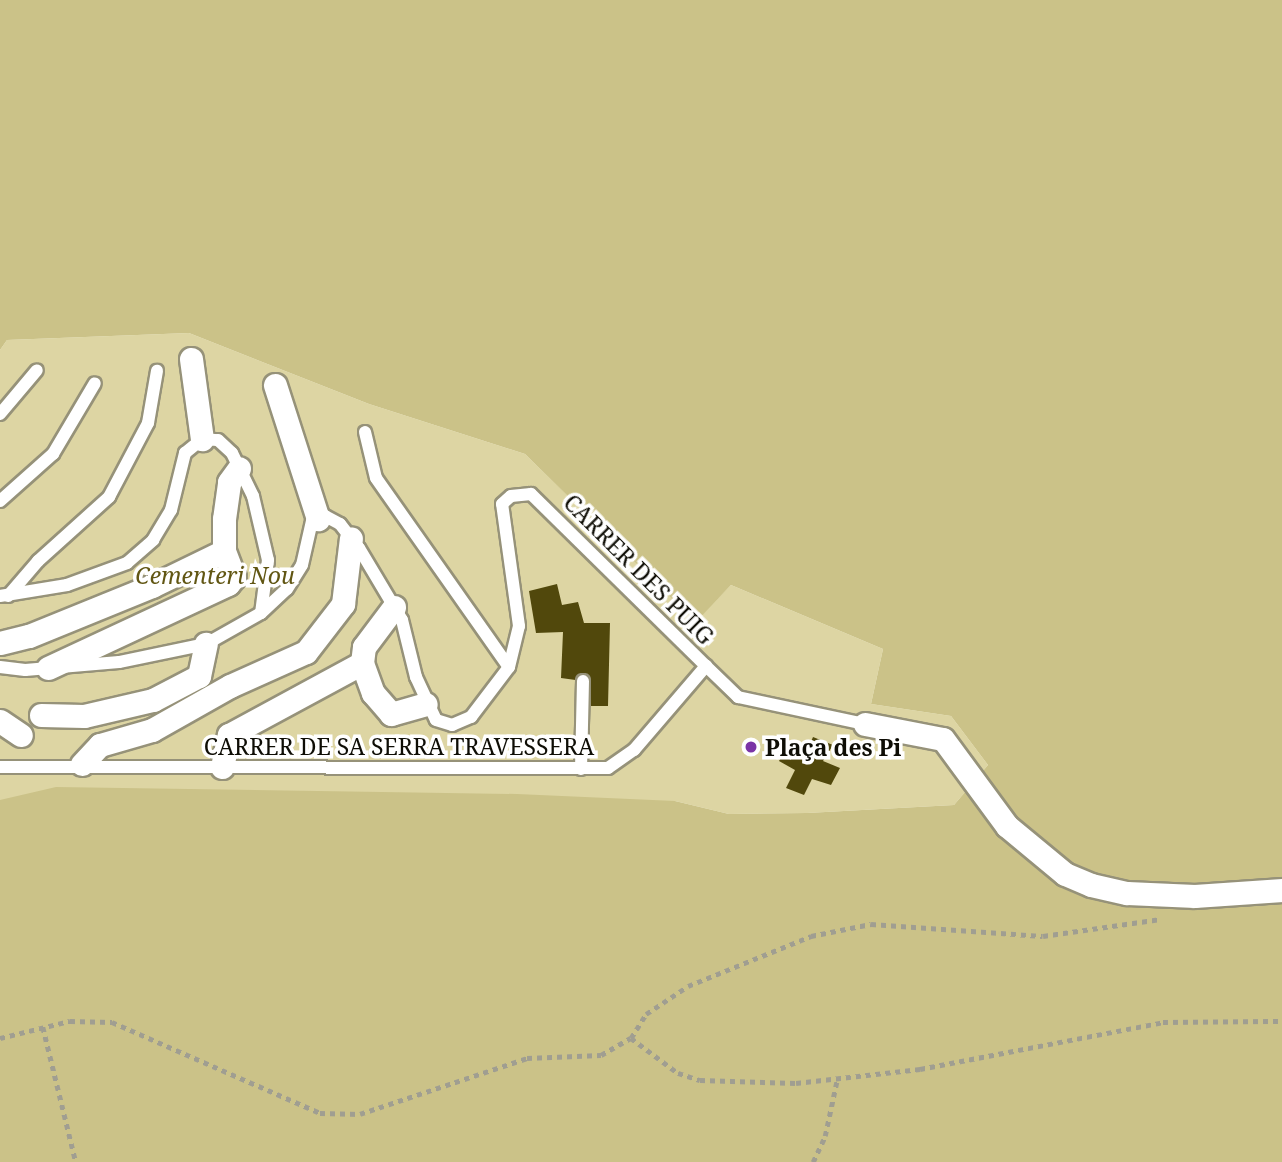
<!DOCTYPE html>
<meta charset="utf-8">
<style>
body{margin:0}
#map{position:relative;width:1282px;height:1162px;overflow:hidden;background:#fefcec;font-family:"Noto Serif",serif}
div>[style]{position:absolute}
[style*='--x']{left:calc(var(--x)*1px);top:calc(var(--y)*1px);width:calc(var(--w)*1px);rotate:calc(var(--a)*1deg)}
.green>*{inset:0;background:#ddd5a3}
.forest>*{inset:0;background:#cbc288}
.building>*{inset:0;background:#51480c}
.path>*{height:4.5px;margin-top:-2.25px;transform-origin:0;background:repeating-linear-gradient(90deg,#a09e91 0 5px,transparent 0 10px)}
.roads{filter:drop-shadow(2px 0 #969279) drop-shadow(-2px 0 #969279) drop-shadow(0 2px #969279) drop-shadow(0 -2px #969279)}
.lane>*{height:12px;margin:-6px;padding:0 6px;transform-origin:6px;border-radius:6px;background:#fff}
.street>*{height:23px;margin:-11.5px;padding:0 11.5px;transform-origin:11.5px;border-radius:11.5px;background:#fff}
.dots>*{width:19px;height:19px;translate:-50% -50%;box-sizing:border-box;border:4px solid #fff;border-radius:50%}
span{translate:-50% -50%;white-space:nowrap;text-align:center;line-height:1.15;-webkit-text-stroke:7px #fff;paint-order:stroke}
.street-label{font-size:23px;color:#0e0d05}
.park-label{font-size:23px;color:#615613;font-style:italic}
.poi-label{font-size:23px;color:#0e0d05;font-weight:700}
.left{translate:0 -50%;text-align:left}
</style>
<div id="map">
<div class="green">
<i style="clip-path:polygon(189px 333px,369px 404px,525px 454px,696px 621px,731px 585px,883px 649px,871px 704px,951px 716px,988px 765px,954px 805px,807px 813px,729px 814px,675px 801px,0 800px,0 350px,7px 340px)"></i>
</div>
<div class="forest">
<i style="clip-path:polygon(0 0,1282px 0,1282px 1162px,0 1162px,0 800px,56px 787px,517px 794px,675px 801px,729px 814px,807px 813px,954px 805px,988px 765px,951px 716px,871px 704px,883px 649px,731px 585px,696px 622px,525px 454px,369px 404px,189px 333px,7px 340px,0 350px)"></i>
</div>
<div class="building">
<i style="clip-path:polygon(557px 584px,562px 605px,578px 602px,584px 623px,610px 623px,608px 706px,591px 706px,590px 682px,561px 678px,563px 632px,536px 633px,529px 591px)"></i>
<i style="clip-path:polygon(813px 737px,833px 745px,823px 761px,840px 768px,831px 785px,812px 779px,804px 795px,786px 788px,795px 770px,779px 761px,789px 743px,807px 751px)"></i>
</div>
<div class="path">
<i style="--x:43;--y:1027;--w:139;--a:76.3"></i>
<i style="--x:0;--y:1038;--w:72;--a:-13.7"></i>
<i style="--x:70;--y:1021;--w:42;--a:1.4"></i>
<i style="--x:112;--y:1022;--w:227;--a:23.6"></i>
<i style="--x:320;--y:1113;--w:40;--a:1.4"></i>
<i style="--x:360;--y:1114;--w:176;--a:-18.5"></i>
<i style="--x:527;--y:1058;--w:74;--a:-2.3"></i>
<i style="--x:601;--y:1055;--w:34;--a:-30"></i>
<i style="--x:631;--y:1038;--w:28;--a:-58"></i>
<i style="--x:646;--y:1014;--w:50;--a:-33.7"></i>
<i style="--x:688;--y:986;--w:133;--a:-22.1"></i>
<i style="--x:811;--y:936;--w:61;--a:-11.3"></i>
<i style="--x:871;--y:924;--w:172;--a:4"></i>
<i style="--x:1043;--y:936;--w:119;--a:-8.2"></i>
<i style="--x:631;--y:1038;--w:59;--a:36.7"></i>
<i style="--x:678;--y:1073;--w:23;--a:18"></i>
<i style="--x:700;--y:1080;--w:96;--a:1.8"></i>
<i style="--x:796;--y:1083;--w:125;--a:-6.4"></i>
<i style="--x:920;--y:1069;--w:248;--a:-10.9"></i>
<i style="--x:1163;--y:1022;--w:119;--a:-0.5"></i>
<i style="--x:813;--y:1162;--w:29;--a:-65"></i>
<i style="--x:825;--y:1136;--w:57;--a:-77.9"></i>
</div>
<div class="roads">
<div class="lane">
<i style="--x:0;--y:414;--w:57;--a:-49.9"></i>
<i style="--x:365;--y:432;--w:47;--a:76.6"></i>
<i style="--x:376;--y:478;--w:231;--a:54.9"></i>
<i style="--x:0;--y:501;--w:71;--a:-41.6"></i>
<i style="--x:53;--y:454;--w:82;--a:-59.4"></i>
<i style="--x:0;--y:596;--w:68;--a:-9.3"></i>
<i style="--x:67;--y:585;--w:64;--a:-20.1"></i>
<i style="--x:127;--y:563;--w:35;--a:-41"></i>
<i style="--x:153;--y:540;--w:35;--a:-59"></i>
<i style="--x:171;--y:510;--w:59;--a:-76.2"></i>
<i style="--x:185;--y:453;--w:22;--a:-39"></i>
<i style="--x:202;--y:439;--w:16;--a:4"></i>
<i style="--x:218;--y:440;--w:19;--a:43"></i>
<i style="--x:232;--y:453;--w:48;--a:64"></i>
<i style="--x:253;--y:496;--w:66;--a:76.8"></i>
<i style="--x:268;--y:560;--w:53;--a:97.5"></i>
<i style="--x:261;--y:613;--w:63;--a:150.6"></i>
<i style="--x:206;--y:644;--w:89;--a:168.3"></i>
<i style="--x:119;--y:662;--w:94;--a:175.1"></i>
<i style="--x:25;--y:670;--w:25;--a:-173"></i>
<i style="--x:8;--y:596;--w:46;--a:-49.4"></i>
<i style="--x:38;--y:561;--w:96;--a:-42"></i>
<i style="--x:109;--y:497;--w:84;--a:-62.2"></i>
<i style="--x:148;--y:423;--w:53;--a:-80.2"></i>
<i style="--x:261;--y:613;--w:35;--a:-43"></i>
<i style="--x:287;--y:589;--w:28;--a:-58"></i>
<i style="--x:302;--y:565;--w:45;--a:-77.2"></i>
<i style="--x:312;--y:521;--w:14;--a:-21"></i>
<i style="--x:325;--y:516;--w:17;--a:28"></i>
<i style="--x:340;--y:524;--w:31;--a:52"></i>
<i style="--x:359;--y:548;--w:84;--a:59.2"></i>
<i style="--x:402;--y:620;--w:59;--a:76.2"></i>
<i style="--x:416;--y:677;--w:47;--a:65.1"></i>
<i style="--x:436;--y:720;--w:17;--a:17"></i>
<i style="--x:452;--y:725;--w:21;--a:-23"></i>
<i style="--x:471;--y:717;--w:63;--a:-52.8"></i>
<i style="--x:509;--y:667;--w:42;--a:-76.3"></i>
<i style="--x:519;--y:626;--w:123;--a:-97.9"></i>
<i style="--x:502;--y:504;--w:12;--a:-42"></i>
<i style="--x:511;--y:496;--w:20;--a:-6"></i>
<i style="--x:531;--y:494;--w:245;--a:44.5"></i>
<i style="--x:0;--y:767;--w:608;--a:0.09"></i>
<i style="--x:608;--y:768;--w:32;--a:-35"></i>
<i style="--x:634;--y:750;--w:111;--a:-49.4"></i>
<i style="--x:706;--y:666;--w:45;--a:44.1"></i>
<i style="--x:738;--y:697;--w:130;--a:12"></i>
<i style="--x:581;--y:769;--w:88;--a:-88.7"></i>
</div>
<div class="street">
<i style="--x:191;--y:359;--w:81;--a:82.2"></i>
<i style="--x:275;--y:385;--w:141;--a:72.2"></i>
<i style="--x:0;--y:643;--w:30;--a:-14"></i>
<i style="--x:29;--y:636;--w:133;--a:-22.1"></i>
<i style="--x:152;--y:586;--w:80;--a:-25.9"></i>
<i style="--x:362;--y:663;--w:32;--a:70"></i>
<i style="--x:373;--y:693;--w:28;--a:49"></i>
<i style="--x:391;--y:714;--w:36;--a:-16"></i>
<i style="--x:48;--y:668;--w:199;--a:-25"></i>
<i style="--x:228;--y:584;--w:9;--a:-49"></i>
<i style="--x:234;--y:577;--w:28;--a:-111"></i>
<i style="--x:224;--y:551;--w:32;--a:-90"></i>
<i style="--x:224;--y:519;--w:37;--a:-82"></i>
<i style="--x:229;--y:482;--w:17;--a:-54"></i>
<i style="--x:41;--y:715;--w:43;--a:1.3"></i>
<i style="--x:84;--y:716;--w:71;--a:-13.1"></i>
<i style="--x:153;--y:700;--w:52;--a:-27.6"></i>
<i style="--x:199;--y:676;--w:33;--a:-78"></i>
<i style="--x:0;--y:721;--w:25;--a:34"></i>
<i style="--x:865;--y:724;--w:79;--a:10.9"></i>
<i style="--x:943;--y:739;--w:108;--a:53.7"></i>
<i style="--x:1007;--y:826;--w:75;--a:39.6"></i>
<i style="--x:1065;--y:874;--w:28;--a:23"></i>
<i style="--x:1091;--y:885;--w:37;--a:13"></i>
<i style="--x:1127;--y:893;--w:68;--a:2.5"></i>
<i style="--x:1195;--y:896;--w:87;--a:-3.9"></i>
<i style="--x:82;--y:764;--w:26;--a:-47"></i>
<i style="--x:100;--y:745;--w:54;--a:-16.1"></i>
<i style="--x:152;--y:730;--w:90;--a:-29.4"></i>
<i style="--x:230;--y:686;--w:83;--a:-24.1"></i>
<i style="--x:306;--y:652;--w:61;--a:-52.4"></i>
<i style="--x:343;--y:604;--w:66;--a:-83.1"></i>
<i style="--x:222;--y:767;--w:33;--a:-78"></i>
<i style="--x:229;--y:735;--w:151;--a:-28.4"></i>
<i style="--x:362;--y:663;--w:16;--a:-83"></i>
<i style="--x:364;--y:647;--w:50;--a:-53.1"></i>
</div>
</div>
<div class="dots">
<i style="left:751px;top:747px;background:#7b34a6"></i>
</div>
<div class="street-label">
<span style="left:639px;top:569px;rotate:45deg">CARRER DES PUIG</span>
<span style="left:399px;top:746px">CARRER DE SA SERRA TRAVESSERA</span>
</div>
<div class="park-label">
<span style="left:215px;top:575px">Cementeri Nou</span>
</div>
<div class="poi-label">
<span class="left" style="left:765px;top:747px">Plaça des Pi</span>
</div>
</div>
